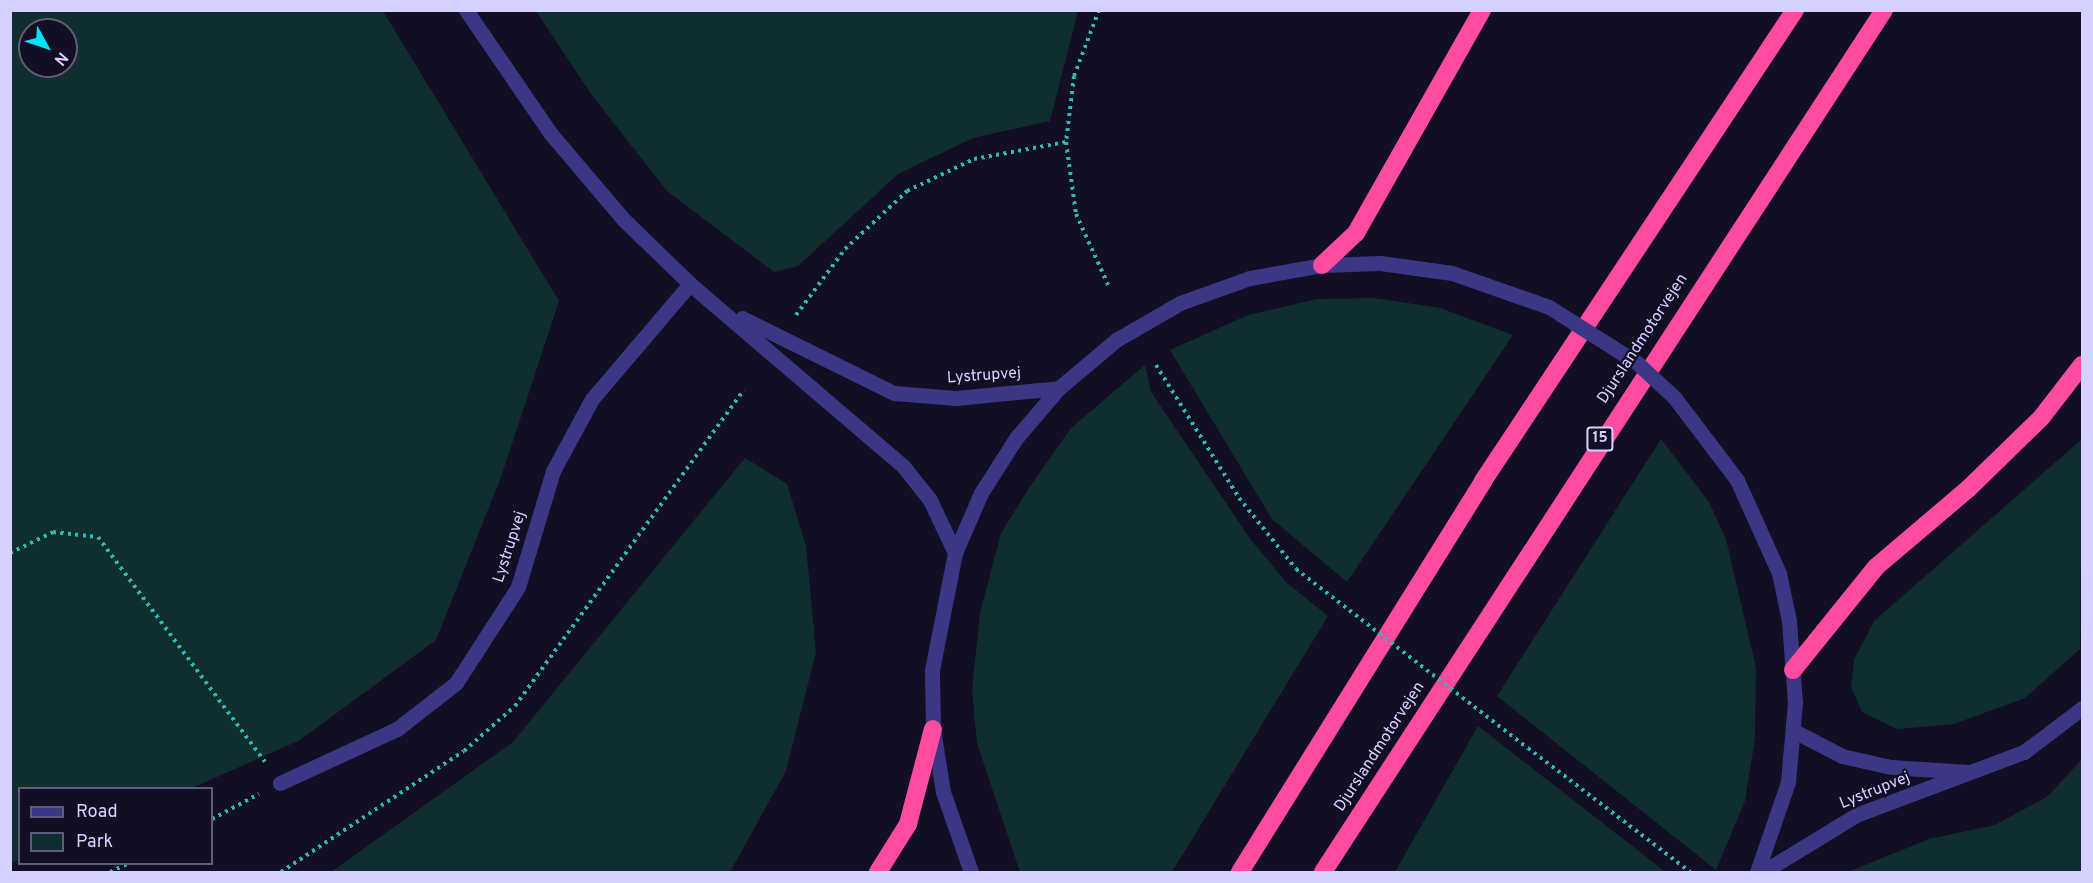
<!DOCTYPE html>
<style>
body{margin:0}
#map{position:relative;width:2093px;height:883px;overflow:hidden;background:#120e24;font-family:Overpass,sans-serif}
div>[style]{position:absolute}
[style*='--x']{left:calc(var(--x)*1px);top:calc(var(--y)*1px);width:calc(var(--w)*1px);rotate:calc(var(--a)*1deg)}
.green>*{inset:0;background:#102e2d}
.path>*{height:4px;margin-top:-2px;transform-origin:0;background:repeating-linear-gradient(90deg,#2bb9b1 0 3px,transparent 0 7.5px)}
.minor>*{height:15px;margin:-7.5px;padding:0 7.5px;transform-origin:7.5px;border-radius:7.5px;background:#3b3785}
.highway>*{height:18px;margin:-9px;padding:0 9px;transform-origin:9px;border-radius:9px;background:#ff4ca1}
.path-bridge>*{height:4px;margin-top:-2px;transform-origin:0;background:repeating-linear-gradient(90deg,#2bb9b1 0 3px,transparent 0 7.5px)}
.minor-bridge>*{height:15px;margin:-7.5px;padding:0 7.5px;transform-origin:7.5px;border-radius:7.5px;background:#3b3785}
span{translate:-50% -50%;white-space:nowrap;text-align:center;line-height:1.15;-webkit-text-stroke:4.5px #120e24;paint-order:stroke}
.shield-label span{padding:2px 4px;background:#120e24;border:2px solid;border-radius:4px;-webkit-text-stroke-width:0}
.shield-label{font-size:15px;color:#d6d1ff;font-weight:700}
.street-label{font-size:16px;color:#d6d1ff}
.frame{position:absolute;inset:0;border:12px solid #d6d1ff;pointer-events:none}
.legend{position:absolute;left:18px;top:787px;width:195px;height:78px;box-sizing:border-box;background:#120e24;border:2px solid #605c7c;margin:0;padding:8px 10px;list-style:none;font-size:18px;color:#d6d1ff}
.legend li{display:flex;align-items:center;gap:12px;height:30px}
.legend b{width:30px;border:2px solid #605c7c}
.north{position:absolute;left:18px;top:18px;width:60px;height:60px;box-sizing:border-box;background:#120e24;border:2px solid #605c7c;border-radius:50%;rotate:130deg;font-size:16px;font-weight:700;line-height:24px;text-align:center;color:#d6d1ff}
.north::after{content:'';display:block;margin:auto;width:21px;height:27px;background:#00e1fc;clip-path:polygon(50% 0,100% 100%,50% 72%,0 100%)}
</style>
<div id="map">
<div class="green">
<i style="clip-path:polygon(evenodd,10px 11px,383px 11px,559px 301px,501px 477px,436px 640px,300px 740px,192px 788px,20px 788px,19px 860px,11px 863px,10px 11px,30px 30px,66px 30px,66px 66px,30px 66px,30px 30px)"></i>
<i style="clip-path:polygon(536px 11px,1078px 11px,1050px 121px,973px 138px,898px 174px,798px 266px,774px 272px,667px 191px,591px 94px)"></i>
<i style="clip-path:polygon(1374px 298px,1440px 308px,1513px 335px,1347px 582px,1272px 519px,1170px 350px,1248px 315px,1317px 299px)"></i>
<i style="clip-path:polygon(1145px 365px,1151px 392px,1251px 540px,1287px 583px,1328px 616px,1172px 872px,1020px 872px,977px 743px,972px 690px,980px 613px,1001px 533px,1029px 488px,1071px 428px)"></i>
<i style="clip-path:polygon(1661px 439px,1709px 502px,1726px 539px,1756px 668px,1755px 738px,1745px 801px,1716px 870px,1497px 696px)"></i>
<i style="clip-path:polygon(2082px 439px,2080px 649px,2025px 698px,1954px 724px,1897px 729px,1862px 712px,1851px 687px,1854px 660px,1874px 621px)"></i>
<i style="clip-path:polygon(745px 458px,787px 484px,806px 546px,816px 652px,786px 771px,730px 872px,331px 872px,513px 742px)"></i>
<i style="clip-path:polygon(1478px 726px,1640px 852px,1665px 872px,1395px 872px)"></i>
<i style="clip-path:polygon(2082px 759px,2082px 872px,1848px 872px,1929px 839px,1995px 825px,2048px 796px)"></i>
</div>
<div class="path">
<i style="--x:1099;--y:10;--w:71;--a:110.7"></i>
<i style="--x:1074;--y:76;--w:66;--a:96.9"></i>
<i style="--x:1066;--y:142;--w:73;--a:82.1"></i>
<i style="--x:1076;--y:214;--w:82;--a:65.6"></i>
<i style="--x:796;--y:315;--w:82;--a:-53.4"></i>
<i style="--x:845;--y:249;--w:85;--a:-43.1"></i>
<i style="--x:907;--y:191;--w:74;--a:-25.5"></i>
<i style="--x:974;--y:159;--w:94;--a:-10.5"></i>
<i style="--x:1156;--y:365;--w:157;--a:58"></i>
<i style="--x:1239;--y:498;--w:91;--a:51.2"></i>
<i style="--x:10;--y:553;--w:48;--a:-26"></i>
<i style="--x:53;--y:532;--w:45;--a:6.3"></i>
<i style="--x:98;--y:537;--w:280;--a:53.4"></i>
<i style="--x:1528;--y:748;--w:204;--a:37.4"></i>
<i style="--x:212;--y:819;--w:53;--a:-28"></i>
<i style="--x:110;--y:872;--w:19;--a:-25"></i>
<i style="--x:281;--y:872;--w:219;--a:-33.5"></i>
<i style="--x:464;--y:751;--w:68;--a:-41.4"></i>
<i style="--x:515;--y:706;--w:390;--a:-54.1"></i>
</div>
<div class="minor">
<i style="--x:466;--y:10;--w:150;--a:55.6"></i>
<i style="--x:551;--y:134;--w:111;--a:49.7"></i>
<i style="--x:623;--y:219;--w:93;--a:44.1"></i>
<i style="--x:690;--y:284;--w:280;--a:40.5"></i>
<i style="--x:903;--y:466;--w:43;--a:51.5"></i>
<i style="--x:930;--y:500;--w:59;--a:64.7"></i>
<i style="--x:742;--y:318;--w:169;--a:26.3"></i>
<i style="--x:894;--y:393;--w:62;--a:4.6"></i>
<i style="--x:956;--y:398;--w:103;--a:-5.5"></i>
<i style="--x:1737;--y:480;--w:102;--a:65.7"></i>
<i style="--x:1779;--y:573;--w:49;--a:78.2"></i>
<i style="--x:1789;--y:621;--w:81;--a:85.8"></i>
<i style="--x:1795;--y:702;--w:80;--a:95"></i>
<i style="--x:1788;--y:782;--w:95;--a:109"></i>
<i style="--x:1794;--y:731;--w:54;--a:27.5"></i>
<i style="--x:1842;--y:756;--w:50;--a:12.7"></i>
<i style="--x:1891;--y:767;--w:77;--a:3.7"></i>
<i style="--x:280;--y:783;--w:129;--a:-24.8"></i>
<i style="--x:397;--y:729;--w:75;--a:-37.9"></i>
<i style="--x:456;--y:683;--w:114;--a:-57.1"></i>
<i style="--x:518;--y:587;--w:121;--a:-73.2"></i>
<i style="--x:553;--y:471;--w:82;--a:-61.6"></i>
<i style="--x:592;--y:399;--w:151;--a:-49.6"></i>
<i style="--x:971;--y:872;--w:85;--a:-109.3"></i>
<i style="--x:943;--y:792;--w:64;--a:-99"></i>
<i style="--x:933;--y:729;--w:59;--a:-91"></i>
<i style="--x:932;--y:670;--w:119;--a:-78.9"></i>
<i style="--x:955;--y:553;--w:65;--a:-66.6"></i>
<i style="--x:981;--y:493;--w:65;--a:-57.5"></i>
<i style="--x:1016;--y:438;--w:66;--a:-49.3"></i>
<i style="--x:1059;--y:388;--w:75;--a:-40.1"></i>
<i style="--x:1116;--y:340;--w:74;--a:-30"></i>
<i style="--x:1180;--y:303;--w:74;--a:-19.7"></i>
<i style="--x:1250;--y:278;--w:73;--a:-10.2"></i>
<i style="--x:1322;--y:265;--w:58;--a:-2"></i>
<i style="--x:1380;--y:263;--w:73;--a:7.9"></i>
<i style="--x:1763;--y:872;--w:109;--a:-31.5"></i>
<i style="--x:1856;--y:815;--w:179;--a:-20.6"></i>
<i style="--x:2024;--y:752;--w:73;--a:-37.2"></i>
</div>
<div class="highway">
<i style="--x:1322;--y:265;--w:47;--a:-43.3"></i>
<i style="--x:1356;--y:233;--w:256;--a:-60.5"></i>
<i style="--x:1793;--y:670;--w:132;--a:-51.1"></i>
<i style="--x:1876;--y:567;--w:121;--a:-40.3"></i>
<i style="--x:1968;--y:489;--w:102;--a:-44.2"></i>
<i style="--x:2041;--y:418;--w:67;--a:-52.3"></i>
<i style="--x:878;--y:872;--w:57;--a:-58"></i>
<i style="--x:908;--y:824;--w:98;--a:-75.3"></i>
<i style="--x:1240;--y:872;--w:460;--a:-58.1"></i>
<i style="--x:1483;--y:481;--w:565;--a:-56.48"></i>
<i style="--x:1323;--y:872;--w:1028;--a:-56.94"></i>
</div>
<div class="path-bridge">
<i style="--x:1296;--y:569;--w:293;--a:37.7"></i>
</div>
<div class="minor-bridge">
<i style="--x:1452;--y:273;--w:103;--a:19.3"></i>
<i style="--x:1549;--y:307;--w:103;--a:32.3"></i>
<i style="--x:1636;--y:362;--w:52;--a:42.6"></i>
<i style="--x:1674;--y:397;--w:104;--a:52.8"></i>
</div>
<div class="shield-label">
<span style="left:1600px;top:439px">15</span>
</div>
<div class="street-label">
<span style="left:1643px;top:339px;rotate:-57deg">Djurslandmotorvejen</span>
<span style="left:984px;top:376px;rotate:-4deg">Lystrupvej</span>
<span style="left:510px;top:547px;rotate:-72deg">Lystrupvej</span>
<span style="left:1380px;top:747px;rotate:-57deg">Djurslandmotorvejen</span>
<span style="left:1875px;top:791px;rotate:-22deg">Lystrupvej</span>
</div>
<div class="frame"></div>
<ul class="legend">
<li><b style="height:8px;background:#3b3785"></b>Road</li>
<li><b style="height:16px;background:#102e2d"></b>Park</li>
</ul>
<div class="north">N</div>
</div>
